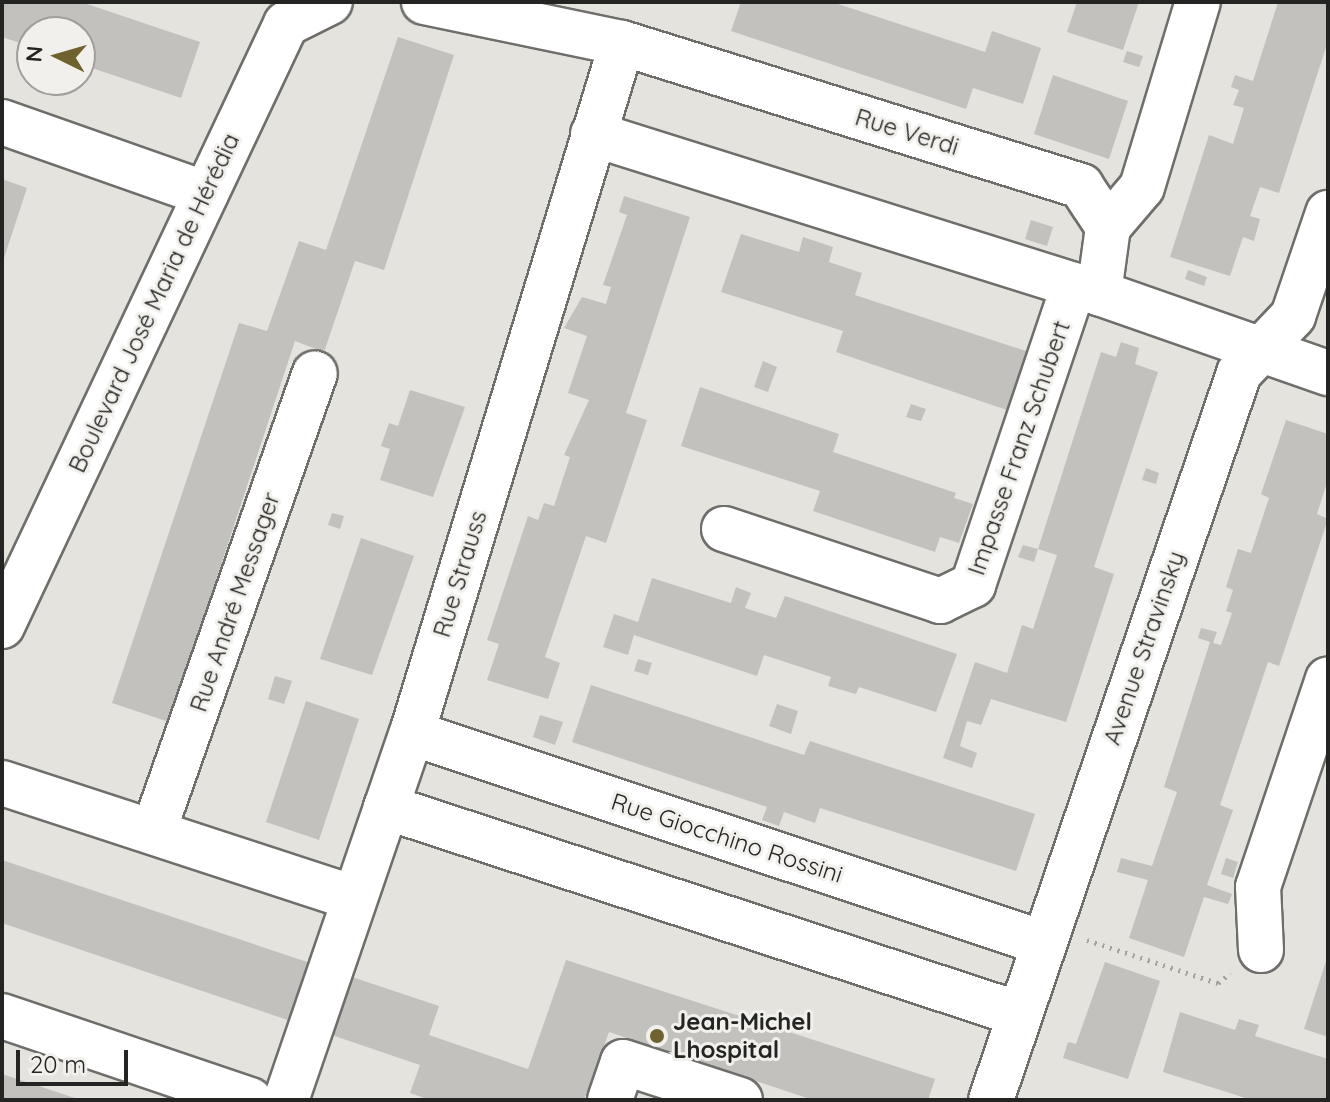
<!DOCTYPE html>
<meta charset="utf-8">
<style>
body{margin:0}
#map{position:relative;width:1330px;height:1102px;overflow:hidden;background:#e4e3de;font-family:Quicksand,sans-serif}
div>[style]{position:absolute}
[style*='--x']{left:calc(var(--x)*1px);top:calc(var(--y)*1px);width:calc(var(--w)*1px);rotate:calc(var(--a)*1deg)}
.building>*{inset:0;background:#c2c1bd}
.path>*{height:5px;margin-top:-2.5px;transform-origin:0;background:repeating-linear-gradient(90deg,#a3a29e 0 2px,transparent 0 8px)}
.roads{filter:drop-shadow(2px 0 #6f6e6b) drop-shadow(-2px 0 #6f6e6b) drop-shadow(0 2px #6f6e6b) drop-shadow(0 -2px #6f6e6b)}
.minor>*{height:44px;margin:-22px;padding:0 22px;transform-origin:22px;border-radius:22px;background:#fff}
.dots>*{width:22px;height:22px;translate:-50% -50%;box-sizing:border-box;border:4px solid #f1f0ec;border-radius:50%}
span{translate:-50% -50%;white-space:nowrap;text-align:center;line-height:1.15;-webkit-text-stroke:6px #f1f0ec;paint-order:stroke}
.street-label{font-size:24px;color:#242422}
.poi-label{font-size:24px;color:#242422;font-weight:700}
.left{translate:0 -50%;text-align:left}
.frame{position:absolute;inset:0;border:4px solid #242422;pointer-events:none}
.north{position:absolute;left:16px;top:16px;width:80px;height:80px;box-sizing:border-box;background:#f1f0ec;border:2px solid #9f9e9b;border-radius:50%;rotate:275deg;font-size:22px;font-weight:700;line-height:32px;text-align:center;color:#242422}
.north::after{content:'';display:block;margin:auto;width:28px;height:36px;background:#6f622f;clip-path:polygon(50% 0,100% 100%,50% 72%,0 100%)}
.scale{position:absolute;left:16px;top:1050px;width:112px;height:36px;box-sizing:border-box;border:4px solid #242422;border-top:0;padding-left:10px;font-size:24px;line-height:28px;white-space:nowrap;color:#242422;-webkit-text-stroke:6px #f1f0ec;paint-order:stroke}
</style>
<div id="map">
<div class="building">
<i style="clip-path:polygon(2px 2px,81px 2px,200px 42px,181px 98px,80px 64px,80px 32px,32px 32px,32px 47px,2px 37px)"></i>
<i style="clip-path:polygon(741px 2px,832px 2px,985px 52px,992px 31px,1041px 48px,1023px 104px,973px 88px,966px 109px,731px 31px)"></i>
<i style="clip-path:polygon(1077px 2px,1139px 2px,1123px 50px,1067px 32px)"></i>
<i style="clip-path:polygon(1278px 2px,1328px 2px,1328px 41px,1279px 193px,1260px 187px,1250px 216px,1260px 219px,1254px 241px,1243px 237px,1230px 276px,1170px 257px,1209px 135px,1233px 144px,1244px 108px,1233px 105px,1239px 90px,1231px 87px,1235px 75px,1253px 81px)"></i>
<i style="clip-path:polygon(398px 37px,454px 55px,384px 270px,355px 261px,324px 352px,295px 341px,169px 722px,112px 703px,239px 323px,267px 331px,299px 241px,326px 250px)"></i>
<i style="clip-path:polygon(1127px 51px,1143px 56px,1139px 67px,1123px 62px)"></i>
<i style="clip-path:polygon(1053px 75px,1128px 101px,1109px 159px,1034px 134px)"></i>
<i style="clip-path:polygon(2px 179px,27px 188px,3px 261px,2px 261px)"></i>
<i style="clip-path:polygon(624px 196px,690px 217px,626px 413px,647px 420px,606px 543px,586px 536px,545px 657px,560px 663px,548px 699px,487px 680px,499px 644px,487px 640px,528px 516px,538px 520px,544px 503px,554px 506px,570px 457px,564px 455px,589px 400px,568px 393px,587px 336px,564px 328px,582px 297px,606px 304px,611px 287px,603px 285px,627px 215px,619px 212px)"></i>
<i style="clip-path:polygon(1031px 220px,1053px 227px,1047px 246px,1025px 239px)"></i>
<i style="clip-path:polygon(741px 234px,799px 252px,803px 237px,833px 247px,829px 262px,862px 273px,855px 295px,1026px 351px,1007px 410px,836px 352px,843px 331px,721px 292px)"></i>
<i style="clip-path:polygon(1188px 270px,1207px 277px,1204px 286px,1185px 279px)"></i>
<i style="clip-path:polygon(1121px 342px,1139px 348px,1135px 364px,1158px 372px,1094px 567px,1114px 574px,1066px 722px,991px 699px,981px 725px,967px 721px,960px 746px,977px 753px,972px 768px,943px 758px,975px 662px,1007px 673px,1022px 625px,1033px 629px,1057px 555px,1038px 549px,1101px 352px,1116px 357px)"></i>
<i style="clip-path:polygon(763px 361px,777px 367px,768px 392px,754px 387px)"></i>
<i style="clip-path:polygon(700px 387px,839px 434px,833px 452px,956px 493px,954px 498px,973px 504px,959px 543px,940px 537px,935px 552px,813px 511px,820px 491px,681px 446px)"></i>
<i style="clip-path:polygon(410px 390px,465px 407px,433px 497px,380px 480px,390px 449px,381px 446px,389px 423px,398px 426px)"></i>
<i style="clip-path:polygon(911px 404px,926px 409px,921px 421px,906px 417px)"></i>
<i style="clip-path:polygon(1286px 420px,1328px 434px,1328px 479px,1317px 514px,1328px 519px,1279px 666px,1268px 662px,1220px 805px,1233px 810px,1207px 885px,1232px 894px,1228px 904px,1204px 897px,1184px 957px,1129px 938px,1148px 880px,1117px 872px,1121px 858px,1152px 866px,1177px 792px,1164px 787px,1210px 642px,1198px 638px,1201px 628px,1217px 632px,1213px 643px,1221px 645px,1232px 613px,1226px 611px,1233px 590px,1226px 587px,1238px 549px,1251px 553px,1269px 498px,1261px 494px)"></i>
<i style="clip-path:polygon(1146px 468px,1159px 473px,1156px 484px,1142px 480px)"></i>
<i style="clip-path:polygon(332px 513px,344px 516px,340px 529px,328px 525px)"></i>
<i style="clip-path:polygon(361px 538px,414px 556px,372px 675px,320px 659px)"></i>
<i style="clip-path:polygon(1023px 545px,1038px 549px,1034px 562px,1018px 557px)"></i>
<i style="clip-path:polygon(652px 578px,731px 603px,736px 587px,751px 593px,745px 608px,776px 618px,785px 596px,957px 654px,936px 712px,859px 687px,856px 694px,828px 686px,831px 677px,764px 655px,757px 676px,634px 635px,628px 655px,603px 647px,614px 614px,638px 622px)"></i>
<i style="clip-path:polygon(638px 659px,652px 663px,648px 675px,634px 671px)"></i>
<i style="clip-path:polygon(275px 676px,292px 681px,284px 704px,268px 699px)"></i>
<i style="clip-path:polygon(591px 685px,804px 755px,810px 741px,1035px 814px,1016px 871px,820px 808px,815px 823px,784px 812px,779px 826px,762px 820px,767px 807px,572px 742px)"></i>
<i style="clip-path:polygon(306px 701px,359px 719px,319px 840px,266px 822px)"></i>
<i style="clip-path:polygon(777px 704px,798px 711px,791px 734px,769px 726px)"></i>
<i style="clip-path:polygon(540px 715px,563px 722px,555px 745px,533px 737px)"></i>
<i style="clip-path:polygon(1226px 858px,1238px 862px,1233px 878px,1221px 874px)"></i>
<i style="clip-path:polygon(2px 860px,439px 1006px,429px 1035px,528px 1069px,566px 960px,935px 1079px,928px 1100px,813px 1100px,609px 1032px,584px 1100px,430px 1100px,410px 1093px,420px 1065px,2px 923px)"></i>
<i style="clip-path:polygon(1327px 958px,1328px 958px,1328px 1037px,1304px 1029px)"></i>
<i style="clip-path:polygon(1105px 962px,1160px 981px,1128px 1079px,1063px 1058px,1068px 1042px,1076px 1044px)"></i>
<i style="clip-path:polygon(1180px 1012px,1235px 1030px,1239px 1019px,1259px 1025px,1255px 1036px,1328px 1059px,1328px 1100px,1252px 1100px,1163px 1072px)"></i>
<i style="clip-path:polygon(2px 1074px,78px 1099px,78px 1100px,2px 1100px)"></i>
</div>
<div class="path">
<i style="--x:1087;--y:940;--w:138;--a:18.2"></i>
<i style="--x:1218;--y:983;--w:16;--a:-38"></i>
</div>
<div class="roads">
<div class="minor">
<i style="--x:424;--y:2;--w:202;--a:11.7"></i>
<i style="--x:622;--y:43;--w:481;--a:17.3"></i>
<i style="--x:1081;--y:186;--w:49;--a:56.6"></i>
<i style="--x:1108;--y:227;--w:67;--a:97.8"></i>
<i style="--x:2;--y:122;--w:216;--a:19.4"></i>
<i style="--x:593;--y:134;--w:530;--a:17.44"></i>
<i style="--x:1099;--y:293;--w:243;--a:19.3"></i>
<i style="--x:1108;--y:227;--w:52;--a:-49.6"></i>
<i style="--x:1142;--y:187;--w:193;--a:-73.2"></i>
<i style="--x:724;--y:529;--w:228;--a:18.4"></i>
<i style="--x:940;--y:601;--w:37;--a:-26"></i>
<i style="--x:973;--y:585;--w:313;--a:-71.4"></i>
<i style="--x:2;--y:626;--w:666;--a:-64.74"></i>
<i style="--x:286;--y:24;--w:49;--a:-26.6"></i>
<i style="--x:412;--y:733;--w:665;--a:18.41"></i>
<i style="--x:2;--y:783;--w:369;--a:18.1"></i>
<i style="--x:386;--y:807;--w:666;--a:18.11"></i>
<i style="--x:154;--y:830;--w:484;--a:-70.6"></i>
<i style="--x:1261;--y:950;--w:63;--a:-92.7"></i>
<i style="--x:1258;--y:887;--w:219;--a:-71.4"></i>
<i style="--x:2;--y:1016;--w:262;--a:18.7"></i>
<i style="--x:286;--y:1100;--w:388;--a:-71.1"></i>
<i style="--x:412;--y:733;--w:721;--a:-73.07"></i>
<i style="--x:610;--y:1100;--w:40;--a:-71.1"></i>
<i style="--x:623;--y:1062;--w:123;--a:18"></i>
<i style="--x:991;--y:1100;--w:768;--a:-71.16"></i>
<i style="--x:1239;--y:373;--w:79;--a:-46.5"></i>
<i style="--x:1293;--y:316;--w:109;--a:-71.2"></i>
</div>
</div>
<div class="dots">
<i style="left:657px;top:1036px;background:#6f622f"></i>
</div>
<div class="street-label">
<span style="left:907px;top:132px;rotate:17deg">Rue Verdi</span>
<span style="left:154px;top:303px;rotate:-65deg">Boulevard José Maria de Hérédia</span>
<span style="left:1019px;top:448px;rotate:-71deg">Impasse Franz Schubert</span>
<span style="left:460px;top:574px;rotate:-73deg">Rue Strauss</span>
<span style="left:235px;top:602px;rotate:-71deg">Rue André Messager</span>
<span style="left:1144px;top:648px;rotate:-71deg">Avenue Stravinsky</span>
<span style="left:727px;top:838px;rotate:18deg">Rue Giocchino Rossini</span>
</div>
<div class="poi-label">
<span class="left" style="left:673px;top:1036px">Jean-Michel<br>Lhospital</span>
</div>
<div class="frame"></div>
<div class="north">N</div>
<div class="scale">20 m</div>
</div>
